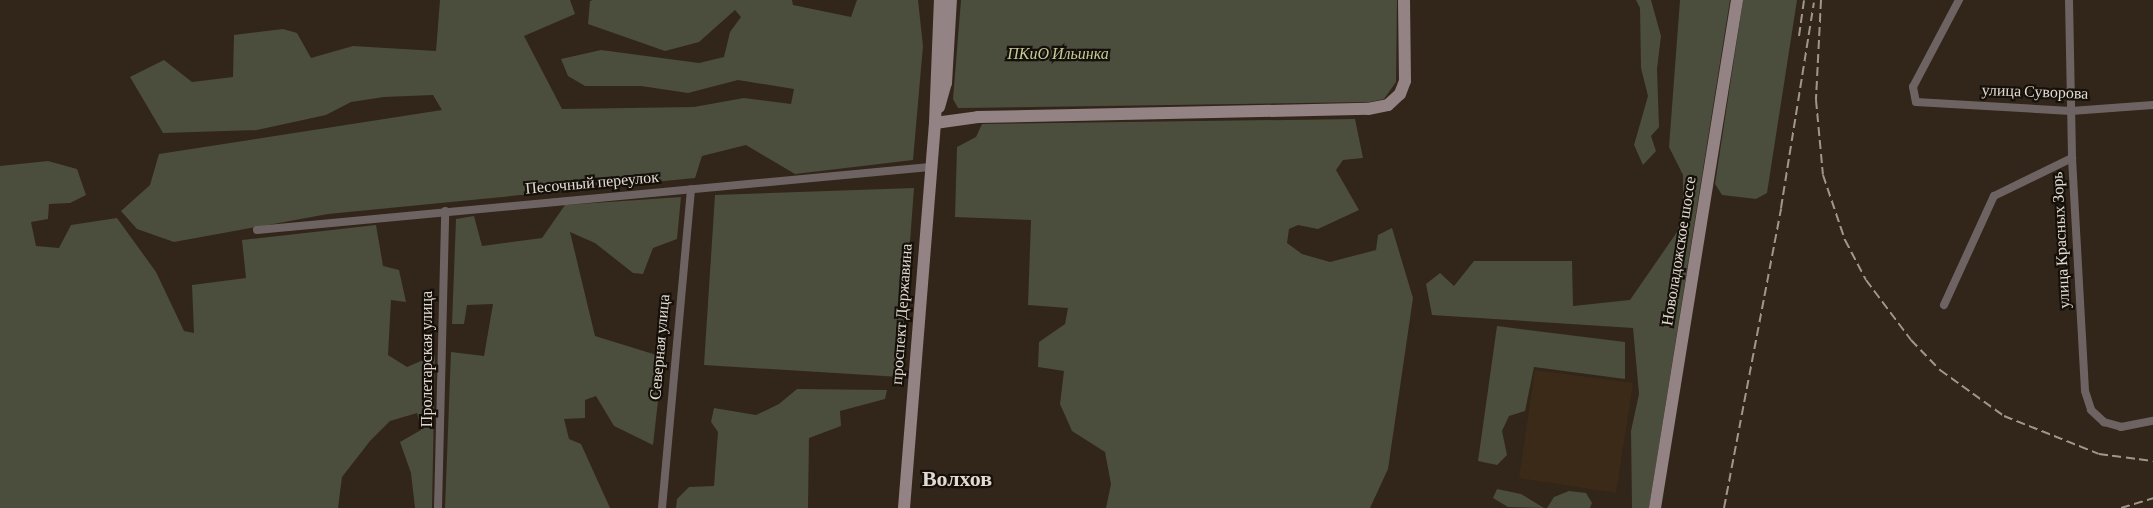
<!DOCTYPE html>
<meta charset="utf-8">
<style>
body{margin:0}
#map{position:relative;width:2153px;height:508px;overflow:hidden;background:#322519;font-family:"Crimson Pro",serif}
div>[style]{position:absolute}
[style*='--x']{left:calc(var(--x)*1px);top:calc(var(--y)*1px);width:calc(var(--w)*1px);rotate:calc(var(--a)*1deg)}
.built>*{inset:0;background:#3b2a18}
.green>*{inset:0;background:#4b4d3d}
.minor>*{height:8px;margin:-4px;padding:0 4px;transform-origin:4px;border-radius:4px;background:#6d6363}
.secondary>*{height:12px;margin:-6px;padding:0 6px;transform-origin:6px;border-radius:6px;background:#938384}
.rail>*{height:2px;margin-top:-1px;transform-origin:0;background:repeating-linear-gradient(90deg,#a0968c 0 9px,transparent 0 13.5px)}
span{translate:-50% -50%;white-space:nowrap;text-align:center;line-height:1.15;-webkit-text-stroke:4.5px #15100a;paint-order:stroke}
.park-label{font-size:16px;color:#c4cb97;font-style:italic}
.street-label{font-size:16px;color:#e2dad1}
.district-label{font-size:22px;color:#e2dad1;font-weight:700}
</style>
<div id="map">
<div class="built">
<i style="clip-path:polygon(1535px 370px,1633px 383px,1616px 493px,1519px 478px)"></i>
</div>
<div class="green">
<i style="clip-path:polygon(440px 0,570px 0,575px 14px,524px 36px,562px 109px,694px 107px,744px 98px,791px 104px,794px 89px,738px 80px,688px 93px,641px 86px,585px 86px,568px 76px,561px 59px,601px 50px,699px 63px,724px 57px,730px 32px,741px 17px,735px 10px,699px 42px,665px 51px,588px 24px,590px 1px,593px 0,792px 0,793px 5px,851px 17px,857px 0,918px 0,923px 46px,913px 160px,795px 174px,746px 145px,702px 156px,695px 178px,328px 214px,174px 242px,137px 229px,121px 211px,150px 185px,159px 154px,442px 110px,433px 95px,384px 97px,351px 102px,326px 115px,257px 130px,163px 133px,130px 77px,164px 60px,192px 82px,233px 77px,234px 35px,283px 29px,297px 33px,311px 58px,353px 46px,436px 51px)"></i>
<i style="clip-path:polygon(961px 0,1397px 0,1396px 82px,1384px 99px,1370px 102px,958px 108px,953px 99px)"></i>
<i style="clip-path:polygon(1636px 0,1651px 0,1661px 36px,1657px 69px,1659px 127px,1651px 136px,1656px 151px,1643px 165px,1634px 145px,1648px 96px,1641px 68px,1640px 8px)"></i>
<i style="clip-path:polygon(1680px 0,1730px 0,1649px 508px,1632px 508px,1631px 431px,1639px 394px,1633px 328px,1432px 315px,1426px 284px,1440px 273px,1454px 286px,1474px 261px,1572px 261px,1573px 306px,1630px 300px,1677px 232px,1683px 204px,1683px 175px,1669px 147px)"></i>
<i style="clip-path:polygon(1743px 0,1797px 0,1767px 193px,1756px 199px,1722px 195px,1715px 184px)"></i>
<i style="clip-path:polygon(1355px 119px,1363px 158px,1343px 160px,1336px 170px,1359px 210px,1318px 229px,1298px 225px,1289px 229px,1287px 243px,1302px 254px,1330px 262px,1376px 250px,1378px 235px,1392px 228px,1413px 298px,1388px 469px,1370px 508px,1106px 508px,1111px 484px,1105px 452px,1072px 431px,1060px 404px,1064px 371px,1038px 367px,1039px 342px,1065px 324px,1068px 308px,1028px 305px,1031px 220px,955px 217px,957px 147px,976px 137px,982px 124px)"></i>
<i style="clip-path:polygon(48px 161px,77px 169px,86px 195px,70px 203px,49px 204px,48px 219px,31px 222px,36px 246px,59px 248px,71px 225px,117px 218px,156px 272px,184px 331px,194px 333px,192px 285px,246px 278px,242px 240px,376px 225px,383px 266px,399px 270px,406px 302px,391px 300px,388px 355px,407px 367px,435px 355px,432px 508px,415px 508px,411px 473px,400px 442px,421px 430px,417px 413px,390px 421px,370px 441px,342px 477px,338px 508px,0 508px,0 166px)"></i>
<i style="clip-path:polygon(914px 188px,900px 377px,704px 365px,715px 195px)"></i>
<i style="clip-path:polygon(681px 197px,677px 239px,653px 248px,643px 274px,633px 273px,595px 243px,570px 232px,595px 336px,663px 357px,653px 445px,614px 426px,596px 396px,585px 400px,585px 418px,564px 419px,569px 439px,581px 444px,610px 508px,445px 508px,451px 352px,484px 356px,493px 304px,467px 305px,464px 324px,452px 324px,456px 219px,474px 216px,482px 246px,542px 238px,565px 205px)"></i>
<i style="clip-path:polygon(1497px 326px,1625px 342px,1625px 379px,1534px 367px,1525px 411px,1509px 416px,1502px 431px,1507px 455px,1497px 465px,1478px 461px)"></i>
<i style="clip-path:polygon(797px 389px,887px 390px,885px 399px,840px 411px,841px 426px,809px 438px,808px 508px,676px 508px,677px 499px,689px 487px,714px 486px,718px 432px,711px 422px,714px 408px,756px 415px,779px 404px)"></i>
<i style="clip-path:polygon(1497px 489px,1521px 494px,1544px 508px,1508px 507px,1493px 498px)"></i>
<i style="clip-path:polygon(1569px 491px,1586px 493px,1592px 503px,1590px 508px,1547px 508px,1554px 497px)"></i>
</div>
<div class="minor">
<i style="--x:1959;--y:0;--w:98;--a:117.9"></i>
<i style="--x:1913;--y:87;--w:15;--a:79"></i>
<i style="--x:1916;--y:102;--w:155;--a:3.3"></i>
<i style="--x:2071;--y:111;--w:82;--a:-4.2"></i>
<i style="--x:2069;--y:0;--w:158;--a:88.9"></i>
<i style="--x:2072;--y:158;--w:233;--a:86.8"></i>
<i style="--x:2085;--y:391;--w:20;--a:72"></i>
<i style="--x:2091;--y:410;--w:18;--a:43"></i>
<i style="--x:2104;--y:422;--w:18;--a:16"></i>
<i style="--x:2121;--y:427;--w:33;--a:-11"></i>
<i style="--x:257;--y:230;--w:676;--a:-5.35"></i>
<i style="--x:1944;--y:305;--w:120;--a:-65.4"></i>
<i style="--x:1994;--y:196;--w:87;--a:-26"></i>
<i style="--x:438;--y:508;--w:297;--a:-88.6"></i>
<i style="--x:662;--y:508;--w:320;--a:-84.8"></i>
</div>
<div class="secondary">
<i style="--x:939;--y:107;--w:25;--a:-74"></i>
<i style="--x:946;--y:83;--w:83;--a:-86.6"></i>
<i style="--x:935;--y:123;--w:43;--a:-7.9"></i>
<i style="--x:978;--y:117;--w:390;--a:-1.2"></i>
<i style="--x:1368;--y:109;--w:20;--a:-11"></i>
<i style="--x:1388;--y:105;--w:16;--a:-43"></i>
<i style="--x:1400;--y:94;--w:14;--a:-69"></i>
<i style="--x:1405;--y:81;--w:81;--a:-90.7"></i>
<i style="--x:904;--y:508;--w:386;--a:-85.4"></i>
<i style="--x:935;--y:123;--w:123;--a:-87.7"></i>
<i style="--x:1655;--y:508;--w:515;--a:-80.83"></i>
</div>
<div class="rail">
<i style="--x:1821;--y:0;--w:100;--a:92.9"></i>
<i style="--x:1816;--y:100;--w:75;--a:84.7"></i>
<i style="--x:1823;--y:175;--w:69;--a:71.3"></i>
<i style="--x:1845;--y:240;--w:45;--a:62.3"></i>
<i style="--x:1866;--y:280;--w:75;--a:53.1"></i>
<i style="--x:1911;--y:340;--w:42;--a:46"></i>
<i style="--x:1940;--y:370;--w:79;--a:35.7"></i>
<i style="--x:2004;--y:416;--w:102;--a:21.8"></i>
<i style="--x:2099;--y:454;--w:54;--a:7.4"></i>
<i style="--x:1799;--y:36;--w:36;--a:-82"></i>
<i style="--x:1724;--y:508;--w:305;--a:-79.2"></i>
<i style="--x:1781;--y:208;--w:208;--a:-80.9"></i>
<i style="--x:2121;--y:508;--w:34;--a:-17"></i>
</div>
<div class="park-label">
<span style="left:1058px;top:54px">ПКиО Ильинка</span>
</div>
<div class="street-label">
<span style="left:2035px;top:92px;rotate:2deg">улица Суворова</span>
<span style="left:592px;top:183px;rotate:-5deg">Песочный переулок</span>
<span style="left:2061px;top:240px;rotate:-93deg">улица Красных Зорь</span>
<span style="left:1679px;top:251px;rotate:-81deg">Новоладожское шоссе</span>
<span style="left:902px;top:314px;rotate:-86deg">проспект Державина</span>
<span style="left:660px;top:347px;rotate:-85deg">Северная улица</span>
<span style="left:427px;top:359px;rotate:-90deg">Пролетарская улица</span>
</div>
<div class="district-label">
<span style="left:957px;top:479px">Волхов</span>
</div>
</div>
